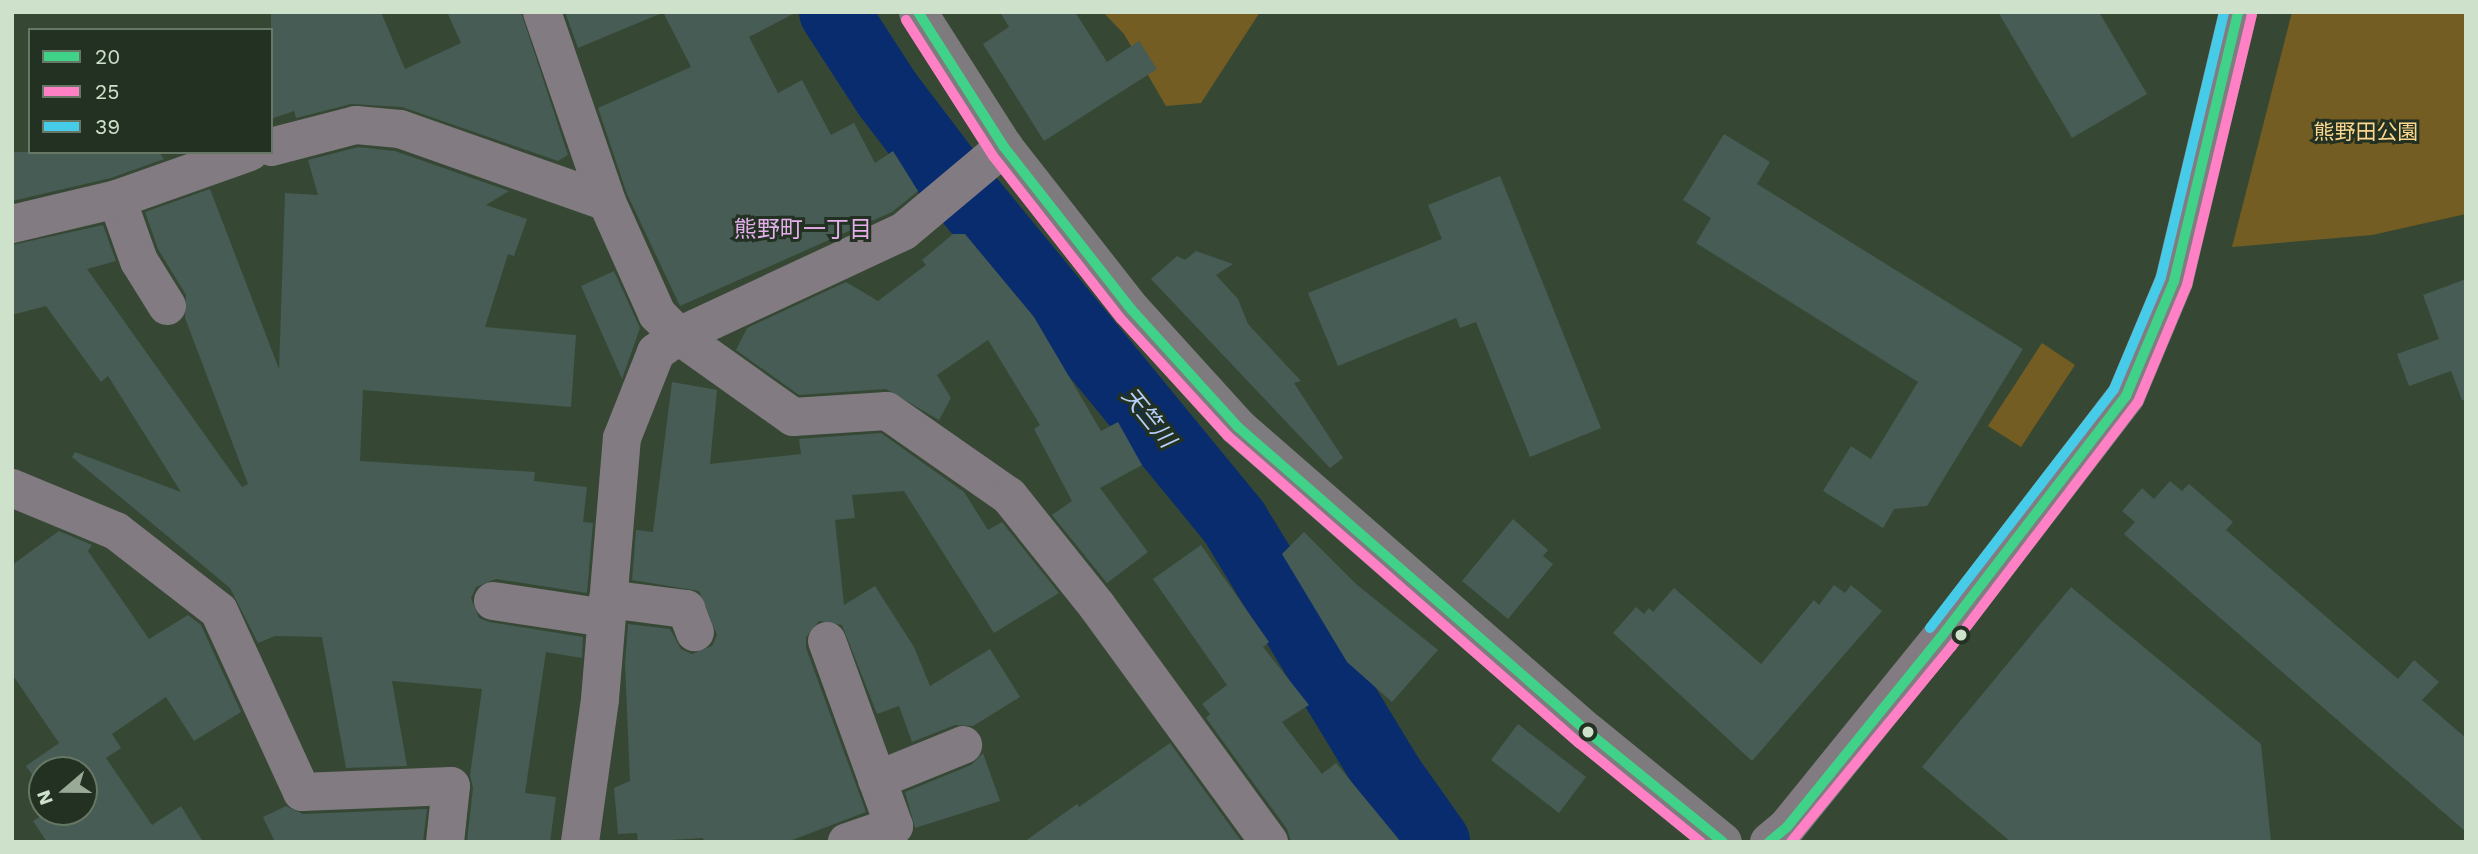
<!DOCTYPE html>
<meta charset="utf-8">
<style>
body{margin:0}
#map{position:relative;width:2478px;height:854px;overflow:hidden;background:#364834;font-family:"Work Sans","Noto Sans JP",sans-serif}
div>[style]{position:absolute}
[style*='--x']{left:calc(var(--x)*1px);top:calc(var(--y)*1px);width:calc(var(--w)*1px);rotate:calc(var(--a)*1deg)}
.green>*{inset:0;background:#745d23}
.river>*{height:70px;margin:-35px;padding:0 35px;transform-origin:35px;border-radius:35px;background:#092c6f}
.building>*{inset:0;background:#465c54}
.street>*{height:38px;margin:-19px;padding:0 19px;transform-origin:19px;border-radius:19px;background:#827b82}
.primary>*{height:38px;margin:-19px;padding:0 19px;transform-origin:19px;border-radius:19px;background:#7d7b7e}
.bus-1>*{height:10px;margin:-5px;padding:0 5px;transform-origin:5px;border-radius:5px;background:#40d288}
.bus-2>*{height:10px;margin:-5px;padding:0 5px;transform-origin:5px;border-radius:5px;background:#ff80c5}
.bus-3>*{height:10px;margin:-5px;padding:0 5px;transform-origin:5px;border-radius:5px;background:#46cce9}
.dots>*{width:19px;height:19px;translate:-50% -50%;box-sizing:border-box;border:4px solid #223121;border-radius:50%}
span{translate:-50% -50%;white-space:nowrap;text-align:center;line-height:1.15;-webkit-text-stroke:6px #223121;paint-order:stroke}
.park-label{font-size:21px;color:#fdd68e}
.neighbourhood-label{font-size:23px;color:#e4afeb}
.water-label{font-size:23px;color:#b7cffb;font-style:italic}
.frame{position:absolute;inset:0;border:14px solid #cee1cb;pointer-events:none}
.legend{position:absolute;left:28px;top:28px;width:245px;height:126px;box-sizing:border-box;background:#223121;border:2px solid #677765;margin:0;padding:9px 12px;list-style:none;font-size:21px;color:#cee1cb}
.legend li{display:flex;align-items:center;gap:14px;height:35px}
.legend b{width:35px;border:2px solid #677765}
.north{position:absolute;left:28px;top:756px;width:70px;height:70px;box-sizing:border-box;background:#223121;border:2px solid #677765;border-radius:50%;rotate:250deg;font-size:19px;font-weight:700;line-height:28px;text-align:center;color:#cee1cb}
.north::after{content:'';display:block;margin:auto;width:24px;height:32px;background:#99ab96;clip-path:polygon(50% 0,100% 100%,50% 72%,0 100%)}
</style>
<div id="map">
<div class="green">
<i style="clip-path:polygon(1103px 12px,1260px 12px,1201px 103px,1166px 106px,1124px 34px)"></i>
<i style="clip-path:polygon(2292px 12px,2466px 12px,2466px 214px,2372px 235px,2232px 247px)"></i>
<i style="clip-path:polygon(2042px 343px,2075px 365px,2021px 447px,1988px 426px)"></i>
</div>
<div class="river">
<i style="--x:834;--y:12;--w:99;--a:57"></i>
<i style="--x:888;--y:95;--w:101;--a:52.7"></i>
<i style="--x:949;--y:175;--w:449;--a:50.6"></i>
<i style="--x:1234;--y:522;--w:298;--a:58.7"></i>
<i style="--x:1389;--y:777;--w:80;--a:54.7"></i>
</div>
<div class="building">
<i style="clip-path:polygon(271px 12px,381px 12px,405px 69px,461px 43px,447px 12px,521px 12px,568px 155px,558px 161px,402px 107px,351px 104px,296px 118px,294px 111px,271px 119px)"></i>
<i style="clip-path:polygon(565px 12px,662px 12px,662px 13px,578px 48px)"></i>
<i style="clip-path:polygon(663px 12px,797px 12px,749px 37px,778px 93px,802px 80px,831px 135px,854px 123px,875px 163px,893px 151px,918px 191px,892px 212px,680px 306px,627px 194px,598px 108px,691px 67px)"></i>
<i style="clip-path:polygon(1000px 12px,1075px 12px,1107px 62px,1139px 41px,1157px 69px,1044px 141px,983px 44px,1009px 27px)"></i>
<i style="clip-path:polygon(1998px 12px,2099px 12px,2147px 94px,2072px 138px)"></i>
<i style="clip-path:polygon(1724px 134px,1770px 162px,1757px 184px,2023px 349px,1927px 506px,1894px 509px,1883px 528px,1823px 491px,1851px 446px,1871px 459px,1918px 382px,1696px 243px,1711px 218px,1683px 200px)"></i>
<i style="clip-path:polygon(358px 147px,395px 151px,509px 191px,486px 205px,527px 219px,514px 256px,508px 254px,485px 327px,576px 335px,571px 407px,363px 390px,360px 461px,535px 472px,534px 481px,587px 487px,583px 522px,593px 523px,587px 593px,496px 579px,476px 587px,471px 598px,479px 618px,489px 622px,583px 637px,582px 658px,546px 652px,525px 793px,556px 797px,550px 842px,467px 841px,473px 788px,470px 775px,482px 689px,392px 681px,407px 766px,346px 768px,322px 637px,275px 636px,258px 643px,230px 588px,72px 457px,75px 452px,181px 492px,108px 376px,101px 382px,46px 306px,12px 315px,12px 245px,103px 225px,116px 261px,87px 269px,242px 487px,248px 484px,185px 318px,186px 295px,158px 249px,145px 212px,210px 189px,279px 369px,285px 193px,318px 195px,308px 160px)"></i>
<i style="clip-path:polygon(12px 152px,159px 152px,164px 159px,111px 178px,12px 201px)"></i>
<i style="clip-path:polygon(1500px 176px,1601px 428px,1530px 457px,1476px 322px,1460px 328px,1456px 318px,1338px 366px,1308px 293px,1442px 239px,1428px 205px)"></i>
<i style="clip-path:polygon(953px 234px,965px 234px,1034px 317px,1101px 431px,1118px 422px,1142px 465px,1100px 488px,1148px 552px,1107px 583px,1052px 515px,1072px 501px,1034px 429px,1040px 425px,988px 340px,937px 375px,951px 398px,939px 420px,886px 389px,799px 395px,736px 350px,747px 328px,846px 282px,878px 301px,926px 265px,922px 260px)"></i>
<i style="clip-path:polygon(1196px 251px,1233px 264px,1216px 275px,1238px 299px,1248px 324px,1301px 381px,1294px 383px,1343px 458px,1330px 468px,1151px 279px,1177px 256px,1185px 260px)"></i>
<i style="clip-path:polygon(614px 271px,640px 328px,622px 379px,581px 286px)"></i>
<i style="clip-path:polygon(2466px 279px,2466px 400px,2462px 400px,2451px 371px,2409px 386px,2397px 354px,2439px 339px,2423px 295px)"></i>
<i style="clip-path:polygon(672px 382px,717px 390px,710px 464px,801px 454px,799px 439px,881px 433px,964px 492px,988px 530px,1002px 522px,1059px 593px,994px 633px,904px 491px,852px 495px,855px 518px,835px 520px,844px 605px,875px 586px,914px 647px,930px 686px,990px 649px,1020px 697px,973px 726px,955px 725px,912px 742px,899px 706px,877px 714px,842px 625px,819px 621px,806px 637px,806px 648px,866px 812px,787px 842px,704px 842px,703px 838px,638px 842px,637px 833px,618px 834px,614px 788px,630px 781px,625px 664px,628px 624px,670px 629px,681px 649px,692px 654px,712px 646px,717px 635px,699px 591px,632px 580px,636px 530px,653px 532px)"></i>
<i style="clip-path:polygon(2170px 481px,2182px 491px,2189px 484px,2233px 522px,2226px 530px,2398px 679px,2414px 660px,2439px 682px,2422px 700px,2466px 738px,2466px 832px,2124px 534px,2135px 522px,2122px 511px,2142px 488px,2154px 499px)"></i>
<i style="clip-path:polygon(1513px 519px,1548px 550px,1543px 556px,1553px 564px,1508px 619px,1462px 581px)"></i>
<i style="clip-path:polygon(59px 531px,92px 545px,88px 551px,149px 639px,188px 615px,201px 625px,241px 712px,194px 741px,166px 697px,112px 734px,121px 748px,106px 758px,152px 825px,181px 806px,203px 842px,47px 842px,33px 821px,47px 812px,84px 812px,84px 770px,42px 770px,42px 789px,26px 766px,59px 743px,12px 674px,12px 565px)"></i>
<i style="clip-path:polygon(1304px 532px,1356px 584px,1438px 650px,1392px 702px,1347px 662px,1282px 554px)"></i>
<i style="clip-path:polygon(1201px 545px,1269px 642px,1263px 647px,1309px 705px,1282px 722px,1322px 774px,1336px 763px,1401px 842px,1291px 842px,1287px 829px,1206px 718px,1210px 714px,1202px 704px,1227px 685px,1153px 579px)"></i>
<i style="clip-path:polygon(1834px 585px,1845px 593px,1851px 585px,1882px 611px,1752px 761px,1613px 633px,1636px 607px,1644px 614px,1649px 608px,1653px 612px,1674px 588px,1761px 664px,1814px 600px,1819px 605px)"></i>
<i style="clip-path:polygon(2071px 587px,2261px 744px,2271px 842px,2011px 842px,1922px 767px)"></i>
<i style="clip-path:polygon(1518px 724px,1586px 777px,1559px 813px,1491px 760px)"></i>
<i style="clip-path:polygon(1170px 743px,1242px 842px,1024px 842px,1077px 804px,1079px 807px)"></i>
<i style="clip-path:polygon(983px 753px,1000px 801px,915px 828px,905px 792px,971px 765px)"></i>
<i style="clip-path:polygon(286px 806px,303px 814px,427px 809px,423px 842px,275px 842px,263px 817px)"></i>
</div>
<div class="street">
<i style="--x:542;--y:12;--w:201;--a:71.1"></i>
<i style="--x:607;--y:202;--w:123;--a:65.9"></i>
<i style="--x:657;--y:314;--w:31;--a:45"></i>
<i style="--x:679;--y:336;--w:140;--a:35.4"></i>
<i style="--x:793;--y:417;--w:94;--a:-3.7"></i>
<i style="--x:887;--y:411;--w:149;--a:34.9"></i>
<i style="--x:1009;--y:496;--w:141;--a:51.3"></i>
<i style="--x:1097;--y:606;--w:292;--a:53.9"></i>
<i style="--x:271;--y:147;--w:88;--a:-14.5"></i>
<i style="--x:356;--y:125;--w:44;--a:5.2"></i>
<i style="--x:400;--y:129;--w:219;--a:19.4"></i>
<i style="--x:117;--y:199;--w:66;--a:70.5"></i>
<i style="--x:139;--y:261;--w:53;--a:58.1"></i>
<i style="--x:12;--y:224;--w:108;--a:-13.4"></i>
<i style="--x:117;--y:199;--w:141;--a:-19.5"></i>
<i style="--x:12;--y:488;--w:113;--a:22.5"></i>
<i style="--x:116;--y:531;--w:130;--a:37.8"></i>
<i style="--x:219;--y:611;--w:199;--a:65.4"></i>
<i style="--x:302;--y:792;--w:149;--a:-2.3"></i>
<i style="--x:451;--y:786;--w:56;--a:96.1"></i>
<i style="--x:608;--y:599;--w:79;--a:7.3"></i>
<i style="--x:686;--y:609;--w:25;--a:69"></i>
<i style="--x:493;--y:601;--w:114;--a:8.6"></i>
<i style="--x:827;--y:641;--w:197;--a:70.1"></i>
<i style="--x:894;--y:826;--w:50;--a:161.2"></i>
<i style="--x:877;--y:780;--w:93;--a:-22.1"></i>
<i style="--x:580;--y:842;--w:144;--a:-82"></i>
<i style="--x:600;--y:699;--w:262;--a:-85.2"></i>
<i style="--x:622;--y:438;--w:92;--a:-68.4"></i>
<i style="--x:656;--y:352;--w:28;--a:-35"></i>
<i style="--x:679;--y:336;--w:248;--a:-25"></i>
<i style="--x:904;--y:231;--w:131;--a:-40"></i>
<i style="--x:1769;--y:842;--w:23;--a:-40"></i>
<i style="--x:1787;--y:827;--w:245;--a:-51"></i>
<i style="--x:1941;--y:637;--w:304;--a:-52.5"></i>
<i style="--x:2126;--y:396;--w:125;--a:-67.3"></i>
<i style="--x:2174;--y:281;--w:277;--a:-76.6"></i>
</div>
<div class="primary">
<i style="--x:918;--y:12;--w:160;--a:57.5"></i>
<i style="--x:1004;--y:147;--w:207;--a:51.9"></i>
<i style="--x:1132;--y:310;--w:158;--a:47.8"></i>
<i style="--x:1238;--y:427;--w:464;--a:41.1"></i>
<i style="--x:1588;--y:732;--w:174;--a:39.2"></i>
</div>
<div class="bus-1">
<i style="--x:918;--y:12;--w:160;--a:57.5"></i>
<i style="--x:1004;--y:147;--w:207;--a:51.9"></i>
<i style="--x:1132;--y:310;--w:158;--a:47.8"></i>
<i style="--x:1238;--y:427;--w:464;--a:41.1"></i>
<i style="--x:1588;--y:732;--w:174;--a:39.2"></i>
<i style="--x:1769;--y:842;--w:23;--a:-40"></i>
<i style="--x:1787;--y:827;--w:245;--a:-51"></i>
<i style="--x:1941;--y:637;--w:304;--a:-52.5"></i>
<i style="--x:2126;--y:396;--w:125;--a:-67.3"></i>
<i style="--x:2174;--y:281;--w:277;--a:-76.6"></i>
</div>
<div class="bus-2">
<i style="--x:906;--y:20;--w:161;--a:57.4"></i>
<i style="--x:993;--y:156;--w:207;--a:51.9"></i>
<i style="--x:1121;--y:319;--w:159;--a:47.6"></i>
<i style="--x:1228;--y:436;--w:466;--a:41.2"></i>
<i style="--x:1579;--y:743;--w:157;--a:39.1"></i>
<i style="--x:1791;--y:842;--w:254;--a:-50.6"></i>
<i style="--x:1952;--y:646;--w:307;--a:-52.7"></i>
<i style="--x:2138;--y:402;--w:127;--a:-67.3"></i>
<i style="--x:2187;--y:285;--w:278;--a:-76.5"></i>
</div>
<div class="bus-3">
<i style="--x:1930;--y:628;--w:302;--a:-52.4"></i>
<i style="--x:2114;--y:389;--w:121;--a:-67.2"></i>
<i style="--x:2161;--y:277;--w:272;--a:-76.6"></i>
</div>
<div class="dots">
<i style="left:1961px;top:635px;background:#cee1cb"></i>
<i style="left:1588px;top:732px;background:#cee1cb"></i>
</div>
<div class="park-label">
<span style="left:2366px;top:132px">熊野田公園</span>
</div>
<div class="neighbourhood-label">
<span style="left:803px;top:230px">熊野町一丁目</span>
</div>
<div class="water-label">
<span style="left:1148px;top:418px;rotate:51deg">天竺川</span>
</div>
<div class="frame"></div>
<ul class="legend">
<li><b style="height:9px;background:#40d288"></b>20</li>
<li><b style="height:9px;background:#ff80c5"></b>25</li>
<li><b style="height:9px;background:#46cce9"></b>39</li>
</ul>
<div class="north">N</div>
</div>
